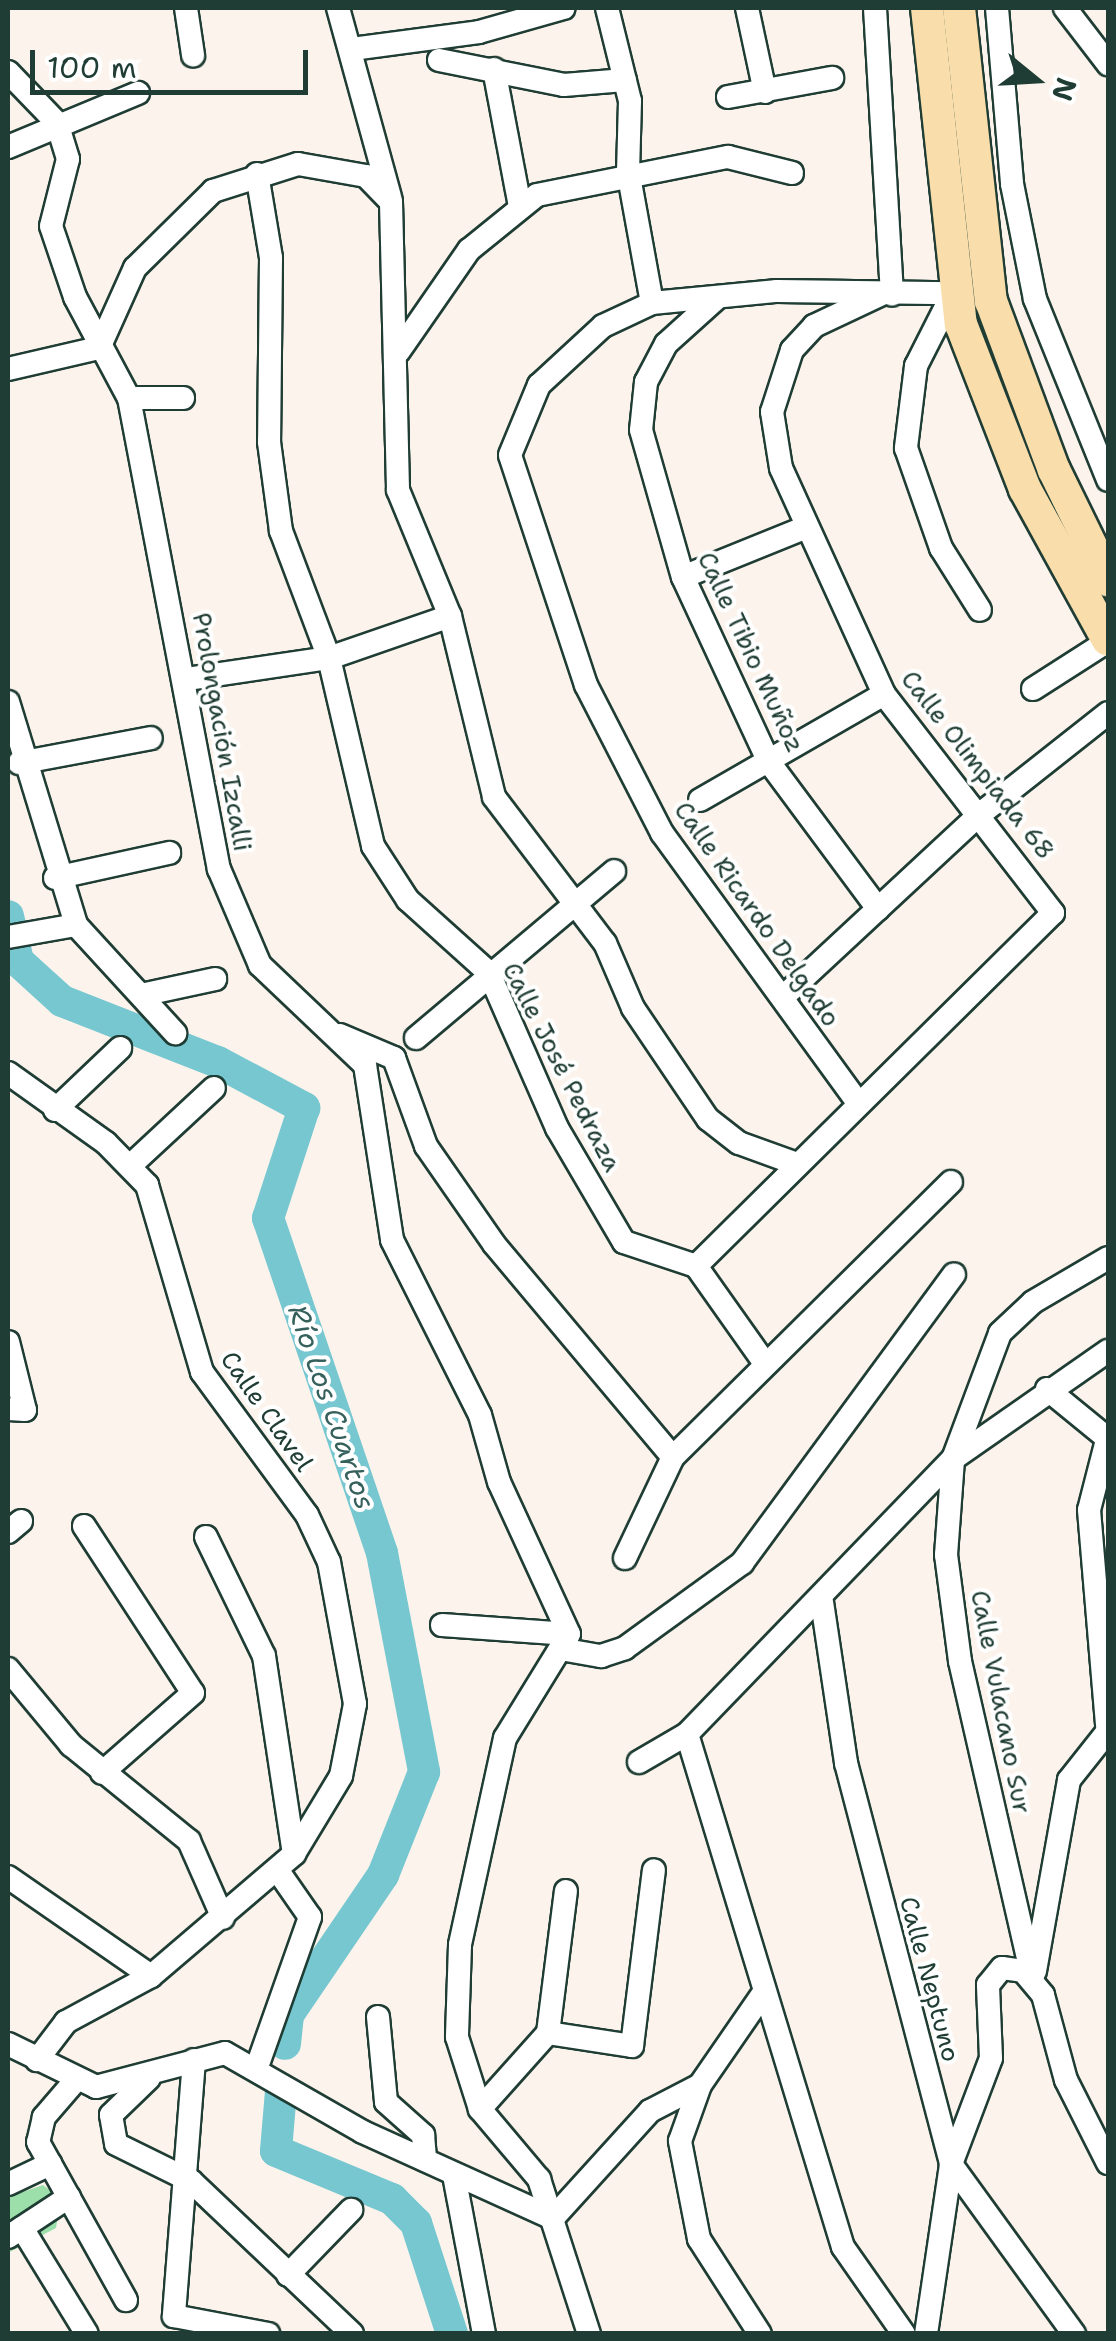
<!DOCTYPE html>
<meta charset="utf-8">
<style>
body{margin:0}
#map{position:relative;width:1116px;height:2341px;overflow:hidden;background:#fcf4ec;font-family:"Shantell Sans",sans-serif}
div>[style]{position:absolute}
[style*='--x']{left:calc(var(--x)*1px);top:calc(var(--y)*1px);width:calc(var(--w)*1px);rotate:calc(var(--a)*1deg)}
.green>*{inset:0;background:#9cdfaa}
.river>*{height:32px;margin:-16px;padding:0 16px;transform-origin:16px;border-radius:16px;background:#77c7d1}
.roads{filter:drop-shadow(2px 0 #1f3d34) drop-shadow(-2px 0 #1f3d34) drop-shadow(0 2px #1f3d34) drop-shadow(0 -2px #1f3d34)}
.minor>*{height:22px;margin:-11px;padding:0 11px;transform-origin:11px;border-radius:11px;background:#fff}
.highway>*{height:32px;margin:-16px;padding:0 16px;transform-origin:16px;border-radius:16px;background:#f9deab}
span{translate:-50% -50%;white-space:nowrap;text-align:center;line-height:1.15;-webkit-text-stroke:8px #fff;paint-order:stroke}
.street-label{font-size:25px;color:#1f3d34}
.water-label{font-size:28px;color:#35605b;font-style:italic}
.frame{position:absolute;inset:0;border:10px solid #1f3d34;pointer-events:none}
.north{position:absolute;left:986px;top:30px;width:100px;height:100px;-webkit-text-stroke:8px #fff;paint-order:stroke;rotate:108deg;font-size:28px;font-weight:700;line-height:40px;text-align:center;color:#1f3d34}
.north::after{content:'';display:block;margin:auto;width:35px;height:45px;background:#1f3d34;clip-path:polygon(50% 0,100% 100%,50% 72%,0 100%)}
.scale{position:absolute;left:30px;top:50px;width:278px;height:45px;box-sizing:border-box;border:5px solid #1f3d34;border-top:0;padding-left:12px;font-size:30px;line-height:35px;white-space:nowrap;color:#1f3d34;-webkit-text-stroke:8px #fff;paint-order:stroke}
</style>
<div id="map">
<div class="green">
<i style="clip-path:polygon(43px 2185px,61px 2198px,56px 2228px,8px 2253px,8px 2197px)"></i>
</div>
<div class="river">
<i style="--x:8;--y:916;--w:46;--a:77.5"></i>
<i style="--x:18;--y:961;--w:59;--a:42.3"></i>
<i style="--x:62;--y:1001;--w:168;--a:21.4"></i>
<i style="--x:218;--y:1062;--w:98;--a:28.1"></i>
<i style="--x:304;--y:1108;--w:116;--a:108.1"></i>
<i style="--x:268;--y:1218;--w:354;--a:71.2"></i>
<i style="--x:382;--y:1553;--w:223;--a:79.1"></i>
<i style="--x:424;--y:1772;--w:111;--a:111.7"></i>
<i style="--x:383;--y:1875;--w:169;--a:124.2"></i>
<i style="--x:288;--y:2015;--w:29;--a:96"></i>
<i style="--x:281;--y:2091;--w:60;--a:94.8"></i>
<i style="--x:276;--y:2151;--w:126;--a:22.5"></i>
<i style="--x:392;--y:2199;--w:34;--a:45"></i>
<i style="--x:416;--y:2223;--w:117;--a:72"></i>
</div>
<div class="roads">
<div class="minor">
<i style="--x:186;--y:8;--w:48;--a:81.5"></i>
<i style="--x:338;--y:8;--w:196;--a:74.6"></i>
<i style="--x:607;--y:8;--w:96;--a:76.1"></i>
<i style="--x:630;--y:101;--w:70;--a:91.6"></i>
<i style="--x:628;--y:171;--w:134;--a:79.7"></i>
<i style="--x:747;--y:8;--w:86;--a:77.9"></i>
<i style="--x:875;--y:8;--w:287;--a:86.6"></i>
<i style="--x:997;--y:8;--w:177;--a:85.1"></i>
<i style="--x:1012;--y:184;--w:117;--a:78.7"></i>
<i style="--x:1035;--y:299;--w:195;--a:68"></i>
<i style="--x:1065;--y:8;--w:71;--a:52.5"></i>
<i style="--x:352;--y:49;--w:128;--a:-7.6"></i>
<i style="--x:479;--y:32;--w:88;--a:-15.8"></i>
<i style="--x:439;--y:60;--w:127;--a:11.3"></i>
<i style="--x:564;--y:85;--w:61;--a:-4.7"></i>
<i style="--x:494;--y:69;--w:140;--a:79.3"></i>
<i style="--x:8;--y:72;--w:71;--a:46.1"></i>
<i style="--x:57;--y:123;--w:38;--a:73"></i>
<i style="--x:68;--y:159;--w:69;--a:104.2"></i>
<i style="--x:51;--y:226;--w:75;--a:71.3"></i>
<i style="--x:75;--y:297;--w:115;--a:61.9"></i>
<i style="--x:129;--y:398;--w:480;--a:79.2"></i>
<i style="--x:219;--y:869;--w:104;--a:66.9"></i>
<i style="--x:260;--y:965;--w:145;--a:43.6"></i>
<i style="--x:365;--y:1065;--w:177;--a:81.2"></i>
<i style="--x:392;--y:1240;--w:196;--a:63.3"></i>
<i style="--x:480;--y:1415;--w:70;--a:74.2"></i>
<i style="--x:499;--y:1482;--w:167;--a:65.3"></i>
<i style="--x:569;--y:1634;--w:122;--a:121.6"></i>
<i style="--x:505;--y:1738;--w:212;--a:102.3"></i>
<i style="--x:460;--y:1945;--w:92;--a:91.9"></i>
<i style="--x:457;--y:2037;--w:76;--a:72.3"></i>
<i style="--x:480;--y:2109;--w:92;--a:49.9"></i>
<i style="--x:539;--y:2179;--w:163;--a:72.1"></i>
<i style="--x:728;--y:97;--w:106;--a:-10.4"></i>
<i style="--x:8;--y:147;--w:141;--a:-22.6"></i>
<i style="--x:257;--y:174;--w:85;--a:80.5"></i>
<i style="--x:271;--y:258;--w:184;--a:90.6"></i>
<i style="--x:269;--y:442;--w:90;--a:82.3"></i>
<i style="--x:281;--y:531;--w:136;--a:69.3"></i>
<i style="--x:329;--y:658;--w:193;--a:76.8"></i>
<i style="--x:373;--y:846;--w:64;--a:57.1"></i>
<i style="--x:408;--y:900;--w:109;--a:42"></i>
<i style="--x:489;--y:973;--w:169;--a:66.3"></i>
<i style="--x:557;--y:1128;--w:132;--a:59.6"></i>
<i style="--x:624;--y:1242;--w:76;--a:18.4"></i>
<i style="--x:696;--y:1266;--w:118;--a:54.7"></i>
<i style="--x:953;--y:293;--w:82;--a:116.9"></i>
<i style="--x:916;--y:366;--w:83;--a:97"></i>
<i style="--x:906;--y:448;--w:106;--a:70.7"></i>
<i style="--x:941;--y:548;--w:73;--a:57.8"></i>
<i style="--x:718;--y:297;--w:70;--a:137.9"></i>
<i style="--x:666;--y:344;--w:43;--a:117.8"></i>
<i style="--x:646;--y:382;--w:48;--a:95.9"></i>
<i style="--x:641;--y:430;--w:153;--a:74.1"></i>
<i style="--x:683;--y:577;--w:204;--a:65.1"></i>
<i style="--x:769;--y:762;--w:183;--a:53.4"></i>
<i style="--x:99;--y:348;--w:88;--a:-65.8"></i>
<i style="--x:135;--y:268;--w:110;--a:-44.6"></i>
<i style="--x:213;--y:191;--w:89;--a:-17.6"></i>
<i style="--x:298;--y:164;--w:69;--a:10"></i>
<i style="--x:366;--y:176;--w:36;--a:46"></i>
<i style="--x:391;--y:202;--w:288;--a:88.6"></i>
<i style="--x:398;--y:490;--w:136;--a:67.6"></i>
<i style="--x:450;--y:616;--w:186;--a:76.3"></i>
<i style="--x:494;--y:797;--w:183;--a:52.8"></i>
<i style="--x:605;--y:943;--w:71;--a:66.7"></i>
<i style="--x:633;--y:1008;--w:134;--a:56"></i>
<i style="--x:708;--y:1119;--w:39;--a:38"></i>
<i style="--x:739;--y:1143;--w:62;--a:19.9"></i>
<i style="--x:399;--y:351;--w:123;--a:-55.3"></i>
<i style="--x:469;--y:250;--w:87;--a:-39"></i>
<i style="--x:537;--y:195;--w:195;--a:-11.3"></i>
<i style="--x:728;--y:157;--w:66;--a:14"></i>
<i style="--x:8;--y:369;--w:93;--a:-13"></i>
<i style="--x:129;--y:398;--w:54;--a:0"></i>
<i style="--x:683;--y:577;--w:128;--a:-22"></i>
<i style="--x:187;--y:679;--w:144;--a:-8.4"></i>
<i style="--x:329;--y:658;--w:128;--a:-19.1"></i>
<i style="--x:1033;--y:689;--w:89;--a:-32.6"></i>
<i style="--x:8;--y:702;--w:233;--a:73"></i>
<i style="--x:76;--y:925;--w:147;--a:47.5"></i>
<i style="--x:19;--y:763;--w:134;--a:-10.7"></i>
<i style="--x:700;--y:800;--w:212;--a:-29.9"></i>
<i style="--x:55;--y:878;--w:117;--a:-12.4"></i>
<i style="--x:8;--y:937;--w:69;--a:-10"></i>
<i style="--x:141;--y:995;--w:76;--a:-12.2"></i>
<i style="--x:783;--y:997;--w:267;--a:-42.9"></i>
<i style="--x:979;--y:815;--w:164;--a:-38.3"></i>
<i style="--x:340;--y:1035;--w:59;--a:23.1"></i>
<i style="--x:394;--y:1058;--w:94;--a:70"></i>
<i style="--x:426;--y:1146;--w:119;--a:55.2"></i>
<i style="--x:494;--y:1244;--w:278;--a:50"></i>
<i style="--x:416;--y:1038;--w:259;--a:-40.1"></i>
<i style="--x:8;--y:1073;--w:120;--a:35.5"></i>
<i style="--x:106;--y:1143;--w:59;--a:45.7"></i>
<i style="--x:147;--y:1185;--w:195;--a:73.6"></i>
<i style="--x:202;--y:1372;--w:177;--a:53.7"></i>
<i style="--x:307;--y:1515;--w:52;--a:64.9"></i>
<i style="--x:329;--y:1562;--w:144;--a:79.6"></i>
<i style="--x:355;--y:1704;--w:73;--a:101"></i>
<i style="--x:341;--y:1776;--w:91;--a:121.1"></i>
<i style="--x:294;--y:1854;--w:188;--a:139.5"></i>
<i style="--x:151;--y:1976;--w:97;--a:151.6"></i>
<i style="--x:66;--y:2022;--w:48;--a:127.3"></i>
<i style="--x:856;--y:1100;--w:330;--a:-126"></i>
<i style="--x:662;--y:833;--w:166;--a:-117.2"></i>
<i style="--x:586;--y:685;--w:242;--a:-108.3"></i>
<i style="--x:510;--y:455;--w:76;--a:-67.5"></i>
<i style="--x:539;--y:385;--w:87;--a:-42.7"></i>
<i style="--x:603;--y:326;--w:54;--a:-25.1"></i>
<i style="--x:652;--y:303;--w:126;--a:-5.5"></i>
<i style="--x:777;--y:291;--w:176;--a:0.7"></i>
<i style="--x:55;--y:1110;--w:90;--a:-43.6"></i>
<i style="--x:131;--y:1165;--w:113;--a:-42.9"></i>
<i style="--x:696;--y:1266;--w:502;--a:-44.68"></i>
<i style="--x:1053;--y:913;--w:277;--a:-127.7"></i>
<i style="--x:884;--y:694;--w:248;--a:-114.5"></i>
<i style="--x:781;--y:468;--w:57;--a:-99.1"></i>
<i style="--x:772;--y:412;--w:65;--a:-72.1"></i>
<i style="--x:792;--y:350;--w:33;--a:-47"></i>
<i style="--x:814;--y:326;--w:75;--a:-25.2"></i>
<i style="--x:8;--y:1342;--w:70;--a:76"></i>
<i style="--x:25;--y:1410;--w:17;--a:-177"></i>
<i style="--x:1047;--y:1389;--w:77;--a:39.2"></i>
<i style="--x:1108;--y:1436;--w:76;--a:104.4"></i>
<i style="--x:1089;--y:1510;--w:225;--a:85.2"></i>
<i style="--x:84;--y:1526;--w:199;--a:56.9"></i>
<i style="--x:193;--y:1693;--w:121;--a:138.7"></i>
<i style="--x:8;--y:1532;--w:17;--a:-40"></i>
<i style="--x:206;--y:1537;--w:132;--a:64"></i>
<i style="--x:264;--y:1656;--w:200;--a:81.4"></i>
<i style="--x:625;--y:1558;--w:112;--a:-64.6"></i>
<i style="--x:673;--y:1457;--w:391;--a:-44.7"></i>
<i style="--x:822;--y:1602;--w:163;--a:81.5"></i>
<i style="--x:846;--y:1763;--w:415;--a:75.3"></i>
<i style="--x:951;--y:2164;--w:210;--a:54.1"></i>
<i style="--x:442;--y:1625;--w:127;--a:4.1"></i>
<i style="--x:566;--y:1650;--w:36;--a:10"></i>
<i style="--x:601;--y:1656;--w:25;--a:-18"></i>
<i style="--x:625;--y:1648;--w:145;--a:-36"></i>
<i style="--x:742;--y:1563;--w:358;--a:-53.7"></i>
<i style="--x:8;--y:1669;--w:99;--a:50.3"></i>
<i style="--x:71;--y:1745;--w:152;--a:39.1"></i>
<i style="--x:189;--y:1841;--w:84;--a:66.2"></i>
<i style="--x:687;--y:1734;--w:536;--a:73.09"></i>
<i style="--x:843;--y:2247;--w:106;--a:55"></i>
<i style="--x:639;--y:1762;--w:56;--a:-30.3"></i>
<i style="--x:687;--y:1734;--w:383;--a:-46"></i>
<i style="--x:953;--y:1459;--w:189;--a:-34.9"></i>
<i style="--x:8;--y:1877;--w:174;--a:34.7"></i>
<i style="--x:1035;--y:1971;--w:194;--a:-79.9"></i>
<i style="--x:1069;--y:1780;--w:63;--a:-51.5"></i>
<i style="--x:1033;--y:1980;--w:327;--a:-102.9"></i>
<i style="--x:960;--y:1661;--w:107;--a:-97.5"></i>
<i style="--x:946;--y:1555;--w:96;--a:-85.8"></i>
<i style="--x:953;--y:1459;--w:134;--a:-69.5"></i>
<i style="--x:1000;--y:1333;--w:45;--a:-43.2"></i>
<i style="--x:1033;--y:1302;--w:87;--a:-30.4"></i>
<i style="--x:378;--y:2017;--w:85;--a:84.6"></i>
<i style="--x:386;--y:2102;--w:50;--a:41.7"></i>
<i style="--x:423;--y:2135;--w:25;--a:85"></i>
<i style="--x:548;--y:2033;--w:85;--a:8.8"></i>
<i style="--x:632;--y:2046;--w:177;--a:-82.9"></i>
<i style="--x:548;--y:2033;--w:143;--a:-82.8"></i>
<i style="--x:8;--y:2044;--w:98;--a:26"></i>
<i style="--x:96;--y:2087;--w:133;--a:-14.8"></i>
<i style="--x:225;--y:2053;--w:159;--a:29.8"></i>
<i style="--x:363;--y:2132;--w:209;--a:24.4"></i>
<i style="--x:194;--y:2060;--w:257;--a:94.5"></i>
<i style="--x:174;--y:2316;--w:96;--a:10.8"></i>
<i style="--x:258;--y:2064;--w:156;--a:-70.5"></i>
<i style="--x:310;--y:1917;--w:56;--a:-124.8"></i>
<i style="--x:149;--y:2078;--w:53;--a:135.8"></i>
<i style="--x:111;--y:2115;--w:29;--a:80"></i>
<i style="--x:116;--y:2144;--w:84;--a:26.3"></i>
<i style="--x:191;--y:2181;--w:222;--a:43.5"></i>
<i style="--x:75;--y:2081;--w:48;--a:130.7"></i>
<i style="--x:44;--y:2117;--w:26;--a:103"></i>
<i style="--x:38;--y:2142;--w:181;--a:60.9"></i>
<i style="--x:480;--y:2109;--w:102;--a:-48.2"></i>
<i style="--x:454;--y:2175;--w:162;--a:79.3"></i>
<i style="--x:8;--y:2184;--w:47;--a:-25.5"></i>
<i style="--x:553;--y:2218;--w:144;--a:-47.8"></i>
<i style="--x:650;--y:2111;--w:56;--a:-27.5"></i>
<i style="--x:22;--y:2228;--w:124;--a:58.5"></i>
<i style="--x:8;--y:2237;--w:73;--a:-33.3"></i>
<i style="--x:288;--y:2275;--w:91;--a:-45.9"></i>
<i style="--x:760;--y:2334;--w:113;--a:-122.7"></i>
<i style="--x:699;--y:2239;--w:100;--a:-101"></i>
<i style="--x:680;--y:2141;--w:59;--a:-70.3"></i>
<i style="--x:700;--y:2085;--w:109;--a:-55.4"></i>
<i style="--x:926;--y:2334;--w:172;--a:-81.6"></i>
<i style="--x:951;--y:2164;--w:113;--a:-69.3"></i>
<i style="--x:991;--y:2058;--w:73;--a:-92.4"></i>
<i style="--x:988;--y:1985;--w:22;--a:-51"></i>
<i style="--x:1002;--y:1968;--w:21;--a:8"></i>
<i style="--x:1023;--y:1971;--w:31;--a:50"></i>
<i style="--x:1043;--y:1995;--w:88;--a:74.9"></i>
<i style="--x:1066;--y:2080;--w:93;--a:63.2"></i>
</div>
<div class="highway">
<i style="--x:927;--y:8;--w:318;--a:83.9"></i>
<i style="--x:961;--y:324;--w:177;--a:68.8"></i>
<i style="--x:1025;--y:489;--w:172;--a:61.2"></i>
<i style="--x:959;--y:8;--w:295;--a:83.8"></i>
<i style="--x:991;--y:301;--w:180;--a:69.6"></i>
<i style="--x:1054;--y:470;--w:123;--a:63.9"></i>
</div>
</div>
<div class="street-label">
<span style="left:751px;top:652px;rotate:65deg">Calle Tibio Muñoz</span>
<span style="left:222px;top:732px;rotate:80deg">Prolongación Izcalli</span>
<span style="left:978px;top:765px;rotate:52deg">Calle Olimpiada 68</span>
<span style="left:757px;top:914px;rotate:55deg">Calle Ricardo Delgado</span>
<span style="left:562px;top:1067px;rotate:63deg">Calle José Pedraza</span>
<span style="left:267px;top:1411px;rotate:55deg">Calle Clavel</span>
<span style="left:1001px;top:1702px;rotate:79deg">Calle Vulacano Sur</span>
<span style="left:930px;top:1979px;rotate:75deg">Calle Neptuno</span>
</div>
<div class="water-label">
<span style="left:332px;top:1407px;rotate:71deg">Río Los Cuartos</span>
</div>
<div class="frame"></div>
<div class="north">N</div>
<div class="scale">100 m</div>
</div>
